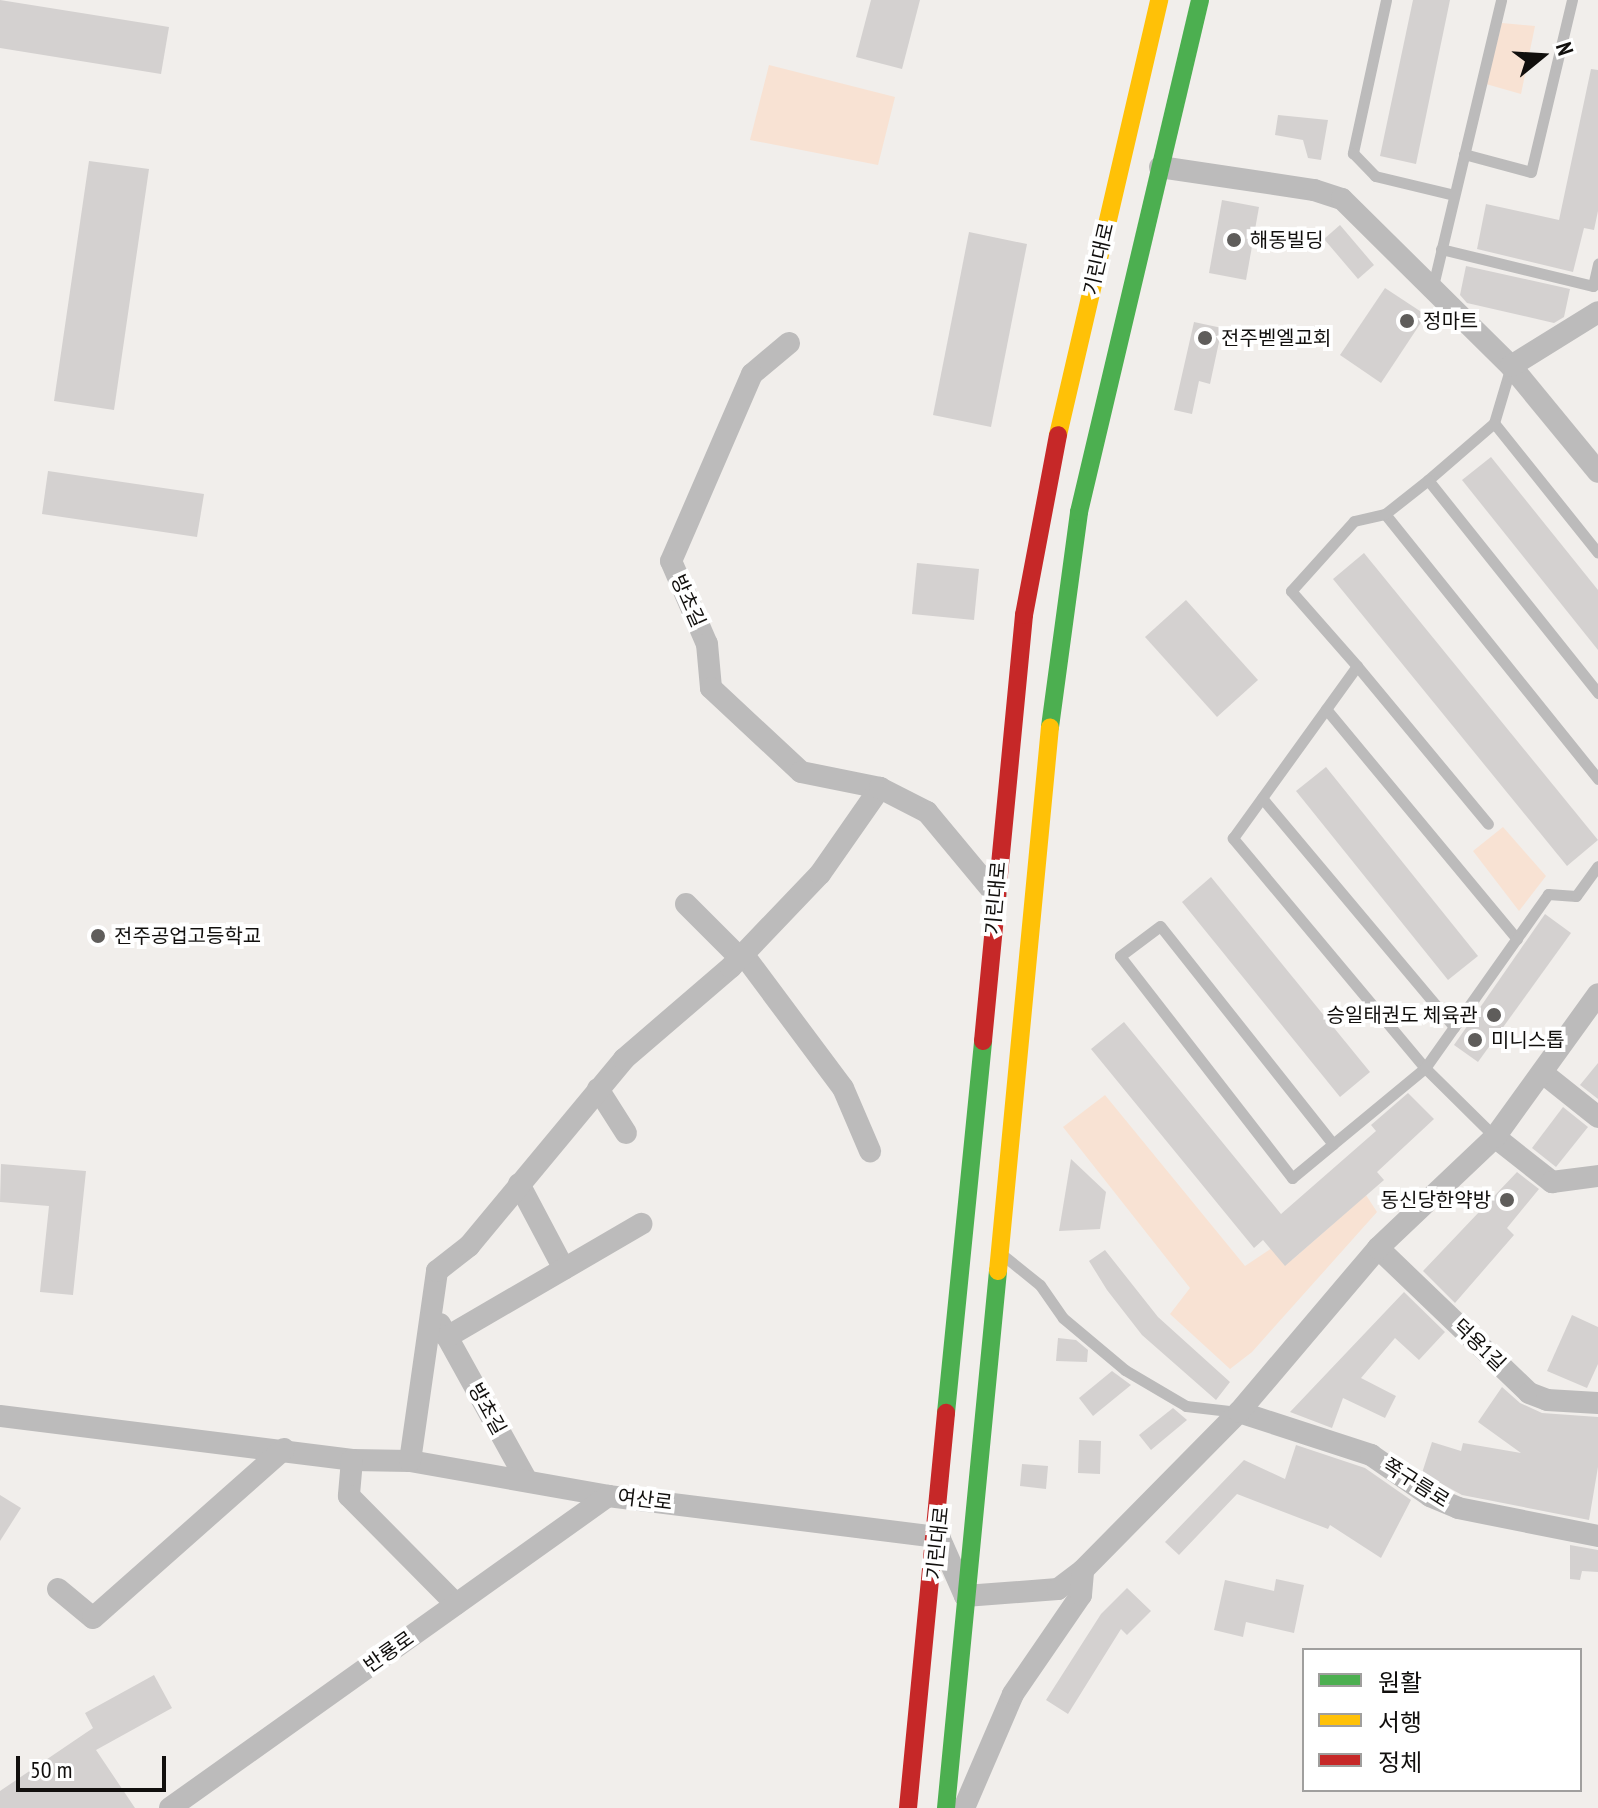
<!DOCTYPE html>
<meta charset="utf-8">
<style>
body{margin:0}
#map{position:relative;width:1598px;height:1808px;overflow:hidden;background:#f1eeeb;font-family:"PT Sans Narrow","Noto Sans KR",sans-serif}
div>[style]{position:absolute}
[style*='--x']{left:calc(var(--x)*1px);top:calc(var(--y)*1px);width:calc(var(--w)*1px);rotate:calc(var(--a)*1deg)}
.green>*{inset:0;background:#f8e2d3}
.building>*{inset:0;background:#d4d1d0}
.lane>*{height:11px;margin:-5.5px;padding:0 5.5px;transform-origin:5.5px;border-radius:5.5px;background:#bcbbbb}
.street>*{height:22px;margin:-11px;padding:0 11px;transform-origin:11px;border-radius:11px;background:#bcbbbb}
.fast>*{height:18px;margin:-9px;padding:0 9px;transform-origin:9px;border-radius:9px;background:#4caf50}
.slow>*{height:18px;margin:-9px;padding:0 9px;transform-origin:9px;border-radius:9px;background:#ffc107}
.jam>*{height:18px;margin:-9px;padding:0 9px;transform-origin:9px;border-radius:9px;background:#c62828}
.dots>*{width:22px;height:22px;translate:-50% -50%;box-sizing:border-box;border:4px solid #fff;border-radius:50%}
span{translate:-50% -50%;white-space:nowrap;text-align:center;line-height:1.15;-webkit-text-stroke:8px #fff;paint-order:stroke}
.poi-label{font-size:20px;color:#110f0d}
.left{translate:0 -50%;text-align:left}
.right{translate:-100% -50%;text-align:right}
.street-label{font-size:20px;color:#110f0d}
.legend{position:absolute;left:1302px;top:1648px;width:280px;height:144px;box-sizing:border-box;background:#fff;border:2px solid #a09f9e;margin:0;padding:10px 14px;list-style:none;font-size:24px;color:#110f0d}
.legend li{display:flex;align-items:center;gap:16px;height:40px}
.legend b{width:40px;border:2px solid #a09f9e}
.north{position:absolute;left:1502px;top:16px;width:80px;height:80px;-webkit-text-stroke:6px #fff;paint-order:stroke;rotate:72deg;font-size:22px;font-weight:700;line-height:32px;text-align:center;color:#110f0d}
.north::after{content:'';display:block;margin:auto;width:28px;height:36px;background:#110f0d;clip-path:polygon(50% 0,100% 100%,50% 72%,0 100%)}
.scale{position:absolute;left:16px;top:1756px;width:150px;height:36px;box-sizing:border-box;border:4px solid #110f0d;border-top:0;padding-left:10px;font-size:24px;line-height:28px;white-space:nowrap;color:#110f0d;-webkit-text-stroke:6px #fff;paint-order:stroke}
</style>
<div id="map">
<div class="green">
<i style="clip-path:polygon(1502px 23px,1535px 26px,1521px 94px,1486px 84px)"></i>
<i style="clip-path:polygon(769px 65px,895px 97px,878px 165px,750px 140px)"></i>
<i style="clip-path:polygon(1503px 827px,1546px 876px,1519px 911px,1473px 851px)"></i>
<i style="clip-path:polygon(1105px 1095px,1245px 1266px,1278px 1244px,1292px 1260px,1366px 1195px,1377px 1212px,1252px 1352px,1230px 1369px,1170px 1314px,1190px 1288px,1063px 1127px)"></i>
</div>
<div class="building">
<i style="clip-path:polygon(0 0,169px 27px,161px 74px,0 48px)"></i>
<i style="clip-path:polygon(871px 0,920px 0,902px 69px,856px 57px)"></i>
<i style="clip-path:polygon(1413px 0,1450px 0,1416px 164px,1380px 156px)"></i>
<i style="clip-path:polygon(1591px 69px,1598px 70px,1598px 211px,1594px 230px,1584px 228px,1573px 272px,1477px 249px,1486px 204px,1559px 220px)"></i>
<i style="clip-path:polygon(1278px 115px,1328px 120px,1321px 160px,1308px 158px,1303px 140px,1275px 135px)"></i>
<i style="clip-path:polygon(89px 161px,149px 169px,114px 410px,54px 401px)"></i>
<i style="clip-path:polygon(1222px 200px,1259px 207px,1246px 280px,1209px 273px)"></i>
<i style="clip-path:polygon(1340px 225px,1374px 265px,1358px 279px,1324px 239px)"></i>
<i style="clip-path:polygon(969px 232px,1027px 244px,991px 427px,933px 415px)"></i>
<i style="clip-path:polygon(1466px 266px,1570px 289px,1564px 317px,1554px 323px,1467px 303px,1460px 295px)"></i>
<i style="clip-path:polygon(1385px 288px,1426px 315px,1381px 383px,1340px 355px)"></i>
<i style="clip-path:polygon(1194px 322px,1222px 328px,1210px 384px,1199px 381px,1192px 414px,1174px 410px)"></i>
<i style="clip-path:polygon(1491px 457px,1598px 590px,1598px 650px,1462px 480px)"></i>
<i style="clip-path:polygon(48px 471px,204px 494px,197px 537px,42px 514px)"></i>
<i style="clip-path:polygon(1364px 553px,1598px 840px,1567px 866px,1333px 579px)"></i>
<i style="clip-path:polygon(917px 563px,979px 569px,974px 620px,912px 614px)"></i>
<i style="clip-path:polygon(1186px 600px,1258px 680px,1217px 717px,1145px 637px)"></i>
<i style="clip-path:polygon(1326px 767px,1478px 956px,1448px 980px,1296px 791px)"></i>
<i style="clip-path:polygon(1211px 877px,1370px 1072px,1340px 1097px,1182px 902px)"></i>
<i style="clip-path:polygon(1545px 914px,1571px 933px,1478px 1062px,1454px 1045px)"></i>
<i style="clip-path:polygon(1124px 1022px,1281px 1214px,1376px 1131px,1371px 1125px,1408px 1093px,1434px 1119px,1377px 1172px,1384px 1180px,1285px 1266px,1263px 1240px,1254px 1248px,1091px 1049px)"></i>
<i style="clip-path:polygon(1598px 1063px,1598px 1099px,1580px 1085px)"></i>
<i style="clip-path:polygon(1563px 1107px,1588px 1127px,1556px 1167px,1532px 1148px)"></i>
<i style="clip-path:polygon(1071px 1159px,1106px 1192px,1100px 1229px,1059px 1231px)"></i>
<i style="clip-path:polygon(1px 1164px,86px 1171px,73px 1295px,40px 1292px,49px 1206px,0 1202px)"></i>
<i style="clip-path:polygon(1517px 1172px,1539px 1189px,1507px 1228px,1514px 1235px,1455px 1303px,1423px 1271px)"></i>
<i style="clip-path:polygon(1105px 1250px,1158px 1317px,1230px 1382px,1216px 1400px,1142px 1335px,1107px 1290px,1089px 1261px)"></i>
<i style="clip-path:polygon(1404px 1292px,1445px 1332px,1419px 1360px,1395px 1338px,1361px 1378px,1396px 1396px,1385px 1418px,1343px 1398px,1332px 1428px,1290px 1412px)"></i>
<i style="clip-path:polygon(1572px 1315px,1598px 1327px,1598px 1364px,1587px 1388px,1547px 1371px)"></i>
<i style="clip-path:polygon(1058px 1338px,1076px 1340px,1088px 1350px,1087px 1362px,1056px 1361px)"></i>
<i style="clip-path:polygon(1112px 1371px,1131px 1385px,1093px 1416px,1079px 1398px)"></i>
<i style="clip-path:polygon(1502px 1387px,1520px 1403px,1542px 1413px,1598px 1417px,1598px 1467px,1589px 1520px,1462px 1495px,1422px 1473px,1432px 1442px,1461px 1451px,1463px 1443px,1521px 1453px,1478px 1422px)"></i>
<i style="clip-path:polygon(1173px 1408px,1187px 1420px,1151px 1450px,1139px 1435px)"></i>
<i style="clip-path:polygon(1079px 1440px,1101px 1441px,1100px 1474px,1078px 1473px)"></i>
<i style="clip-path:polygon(1296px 1445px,1365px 1468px,1411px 1500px,1381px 1558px,1330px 1525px,1328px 1529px,1237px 1494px,1179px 1555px,1165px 1542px,1244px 1460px,1285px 1479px)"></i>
<i style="clip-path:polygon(1022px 1464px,1048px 1466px,1046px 1489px,1020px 1486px)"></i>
<i style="clip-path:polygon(0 1495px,21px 1508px,0 1541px)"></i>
<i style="clip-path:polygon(1570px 1545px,1598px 1550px,1598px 1572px,1582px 1571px,1580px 1580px,1570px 1579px)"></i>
<i style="clip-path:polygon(1276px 1579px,1304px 1585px,1294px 1633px,1246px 1622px,1243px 1637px,1214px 1630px,1225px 1580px,1274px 1591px)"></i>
<i style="clip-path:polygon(1127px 1588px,1151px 1611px,1127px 1635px,1121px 1629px,1068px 1714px,1046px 1700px,1101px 1614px)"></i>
<i style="clip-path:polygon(154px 1675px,172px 1708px,96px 1750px,135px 1808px,0 1808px,0 1791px,93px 1728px,85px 1713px)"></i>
</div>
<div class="lane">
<i style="--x:1386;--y:0;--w:157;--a:102.2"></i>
<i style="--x:1353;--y:153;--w:32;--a:46"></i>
<i style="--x:1375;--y:176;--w:81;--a:13.5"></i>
<i style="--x:1464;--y:154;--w:69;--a:15"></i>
<i style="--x:1531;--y:172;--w:177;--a:-76.6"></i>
<i style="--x:1441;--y:249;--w:156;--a:13.7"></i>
<i style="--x:1593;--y:286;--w:23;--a:-77"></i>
<i style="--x:1432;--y:290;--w:298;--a:-76.6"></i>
<i style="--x:1511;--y:366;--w:59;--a:106.6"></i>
<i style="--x:1494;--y:423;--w:166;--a:51.3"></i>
<i style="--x:1428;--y:480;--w:87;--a:-40.8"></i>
<i style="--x:1385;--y:514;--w:340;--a:51.2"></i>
<i style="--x:1357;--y:666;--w:205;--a:50.3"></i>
<i style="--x:1326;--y:709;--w:299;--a:50.3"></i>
<i style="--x:1262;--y:798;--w:299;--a:50"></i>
<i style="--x:1495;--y:1137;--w:98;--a:-135.4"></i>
<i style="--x:1425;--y:1068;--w:300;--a:-129.9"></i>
<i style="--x:1233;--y:838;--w:212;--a:-54.2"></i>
<i style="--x:1357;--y:666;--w:100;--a:-131.3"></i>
<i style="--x:1291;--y:591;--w:94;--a:-48"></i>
<i style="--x:1354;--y:521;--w:32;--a:-13"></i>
<i style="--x:1385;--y:514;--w:55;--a:-38.3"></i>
<i style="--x:1428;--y:480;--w:273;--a:51.4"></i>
<i style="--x:1333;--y:1144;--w:278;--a:-128.4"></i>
<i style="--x:1160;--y:926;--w:50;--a:143.1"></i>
<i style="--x:1120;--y:956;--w:281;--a:52.2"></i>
<i style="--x:1292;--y:1178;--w:53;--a:-39.7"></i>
<i style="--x:1333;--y:1144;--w:119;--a:-39.6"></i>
<i style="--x:1425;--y:1068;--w:213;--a:-54.7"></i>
<i style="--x:1548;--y:894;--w:28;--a:4"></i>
<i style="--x:1576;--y:896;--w:37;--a:-54"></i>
<i style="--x:1004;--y:1256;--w:46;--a:38.9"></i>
<i style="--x:1040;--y:1285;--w:40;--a:55.1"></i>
<i style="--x:1063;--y:1318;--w:81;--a:40"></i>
<i style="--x:1125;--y:1370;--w:71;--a:30.5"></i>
<i style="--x:1186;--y:1406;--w:52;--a:6.6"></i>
</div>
<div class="street">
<i style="--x:1160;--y:167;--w:156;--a:8.5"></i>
<i style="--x:1314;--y:190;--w:29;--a:18"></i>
<i style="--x:1342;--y:199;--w:238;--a:44.7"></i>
<i style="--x:1511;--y:366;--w:137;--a:50.6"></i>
<i style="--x:789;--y:343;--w:48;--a:140"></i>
<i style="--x:752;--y:374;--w:204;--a:113.4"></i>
<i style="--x:671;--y:561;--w:90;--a:66.6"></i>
<i style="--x:707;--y:644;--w:44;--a:84.8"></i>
<i style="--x:711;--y:688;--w:123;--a:43"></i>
<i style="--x:801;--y:772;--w:81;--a:11.4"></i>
<i style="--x:1511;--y:366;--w:102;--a:-31.8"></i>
<i style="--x:686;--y:904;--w:76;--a:45"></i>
<i style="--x:743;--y:954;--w:167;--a:53.3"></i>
<i style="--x:843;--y:1088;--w:69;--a:66.8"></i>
<i style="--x:1544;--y:1074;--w:69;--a:38.5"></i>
<i style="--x:598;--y:1089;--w:52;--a:57.5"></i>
<i style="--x:1495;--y:1137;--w:73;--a:38.3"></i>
<i style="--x:1552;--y:1182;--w:46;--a:-7.4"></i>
<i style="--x:519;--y:1184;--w:96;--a:62.1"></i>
<i style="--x:1378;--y:1248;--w:209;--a:43.8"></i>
<i style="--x:1529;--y:1393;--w:19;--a:21"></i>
<i style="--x:1547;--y:1400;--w:51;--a:3.4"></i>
<i style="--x:440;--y:1324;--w:179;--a:61"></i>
<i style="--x:447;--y:1337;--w:225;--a:-30.2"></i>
<i style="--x:1239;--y:1412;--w:139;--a:18"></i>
<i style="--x:1371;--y:1455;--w:72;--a:34.8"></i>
<i style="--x:1430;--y:1496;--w:30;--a:23"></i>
<i style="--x:1458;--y:1508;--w:143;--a:11.3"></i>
<i style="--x:0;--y:1416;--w:355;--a:7.1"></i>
<i style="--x:352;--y:1460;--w:58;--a:1"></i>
<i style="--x:410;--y:1461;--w:201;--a:10"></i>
<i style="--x:608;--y:1496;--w:334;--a:7.1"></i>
<i style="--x:939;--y:1537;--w:64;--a:66.2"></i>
<i style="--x:965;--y:1596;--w:93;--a:-4.3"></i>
<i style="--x:1058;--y:1589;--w:31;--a:-37"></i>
<i style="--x:1083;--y:1570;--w:222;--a:-45.4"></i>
<i style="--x:1239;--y:1412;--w:215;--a:-49.7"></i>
<i style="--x:1378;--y:1248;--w:161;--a:-43.5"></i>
<i style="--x:1495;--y:1137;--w:176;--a:-54.2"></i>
<i style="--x:352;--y:1460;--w:36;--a:95"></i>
<i style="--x:349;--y:1496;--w:152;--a:45.3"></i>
<i style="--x:410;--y:1461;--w:192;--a:-81.9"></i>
<i style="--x:437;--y:1271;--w:41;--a:-38"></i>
<i style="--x:469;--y:1246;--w:243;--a:-50.3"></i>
<i style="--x:624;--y:1059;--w:141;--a:-40.7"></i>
<i style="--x:731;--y:967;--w:129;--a:-46.3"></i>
<i style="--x:820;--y:874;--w:105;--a:-55.1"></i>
<i style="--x:880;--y:788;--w:53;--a:27.1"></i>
<i style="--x:927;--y:812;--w:108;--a:50.3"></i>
<i style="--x:58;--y:1589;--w:45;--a:39.6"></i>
<i style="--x:93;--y:1618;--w:255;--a:-41.5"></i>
<i style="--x:170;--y:1808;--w:538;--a:-35.46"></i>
<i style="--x:964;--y:1808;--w:124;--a:-66.7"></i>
<i style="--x:1013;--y:1694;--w:120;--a:-55.5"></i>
<i style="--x:1081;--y:1595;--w:25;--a:-85"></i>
</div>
<div class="fast">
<i style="--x:1050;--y:727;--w:217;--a:-82.3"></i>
<i style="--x:1079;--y:512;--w:526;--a:-76.7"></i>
<i style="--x:946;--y:1413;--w:374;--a:-84.3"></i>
<i style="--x:946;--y:1808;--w:540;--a:-84.47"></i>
</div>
<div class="slow">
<i style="--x:1058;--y:435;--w:447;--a:-76.9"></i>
<i style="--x:998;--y:1271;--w:546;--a:-84.54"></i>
</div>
<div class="jam">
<i style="--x:983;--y:1041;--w:428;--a:-84.5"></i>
<i style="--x:1024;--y:615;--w:183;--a:-79.3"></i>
<i style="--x:908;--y:1808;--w:397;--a:-84.5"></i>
</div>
<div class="dots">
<i style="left:1234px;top:240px;background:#5f5d5b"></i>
<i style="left:1407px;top:321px;background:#5f5d5b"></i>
<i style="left:1205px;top:338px;background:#5f5d5b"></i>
<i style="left:98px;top:936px;background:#5f5d5b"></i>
<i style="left:1494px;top:1015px;background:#5f5d5b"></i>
<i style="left:1475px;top:1040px;background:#5f5d5b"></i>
<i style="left:1507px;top:1200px;background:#5f5d5b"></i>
</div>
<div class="poi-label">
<span class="left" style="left:1250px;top:240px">해동빌딩</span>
<span class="left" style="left:1423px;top:321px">정마트</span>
<span class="left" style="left:1221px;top:338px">전주벧엘교회</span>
<span class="left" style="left:114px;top:936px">전주공업고등학교</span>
<span class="right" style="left:1478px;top:1015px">승일태권도 체육관</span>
<span class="left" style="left:1491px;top:1040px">미니스톱</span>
<span class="right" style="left:1491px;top:1200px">동신당한약방</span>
</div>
<div class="street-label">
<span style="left:1099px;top:259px;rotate:-77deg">기린대로</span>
<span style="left:688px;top:601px;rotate:66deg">방초길</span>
<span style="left:996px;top:898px;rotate:-85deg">기린대로</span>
<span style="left:1479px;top:1345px;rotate:44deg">덕용1길</span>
<span style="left:487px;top:1409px;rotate:61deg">방초길</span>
<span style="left:1416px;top:1483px;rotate:32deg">쪽구름로</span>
<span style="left:645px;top:1500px;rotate:7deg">여산로</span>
<span style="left:938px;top:1543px;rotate:-84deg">기린대로</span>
<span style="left:389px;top:1652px;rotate:-35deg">반룡로</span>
</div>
<ul class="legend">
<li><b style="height:10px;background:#4caf50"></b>원활</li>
<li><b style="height:10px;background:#ffc107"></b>서행</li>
<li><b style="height:10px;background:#c62828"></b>정체</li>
</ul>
<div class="north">N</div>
<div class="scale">50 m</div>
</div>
